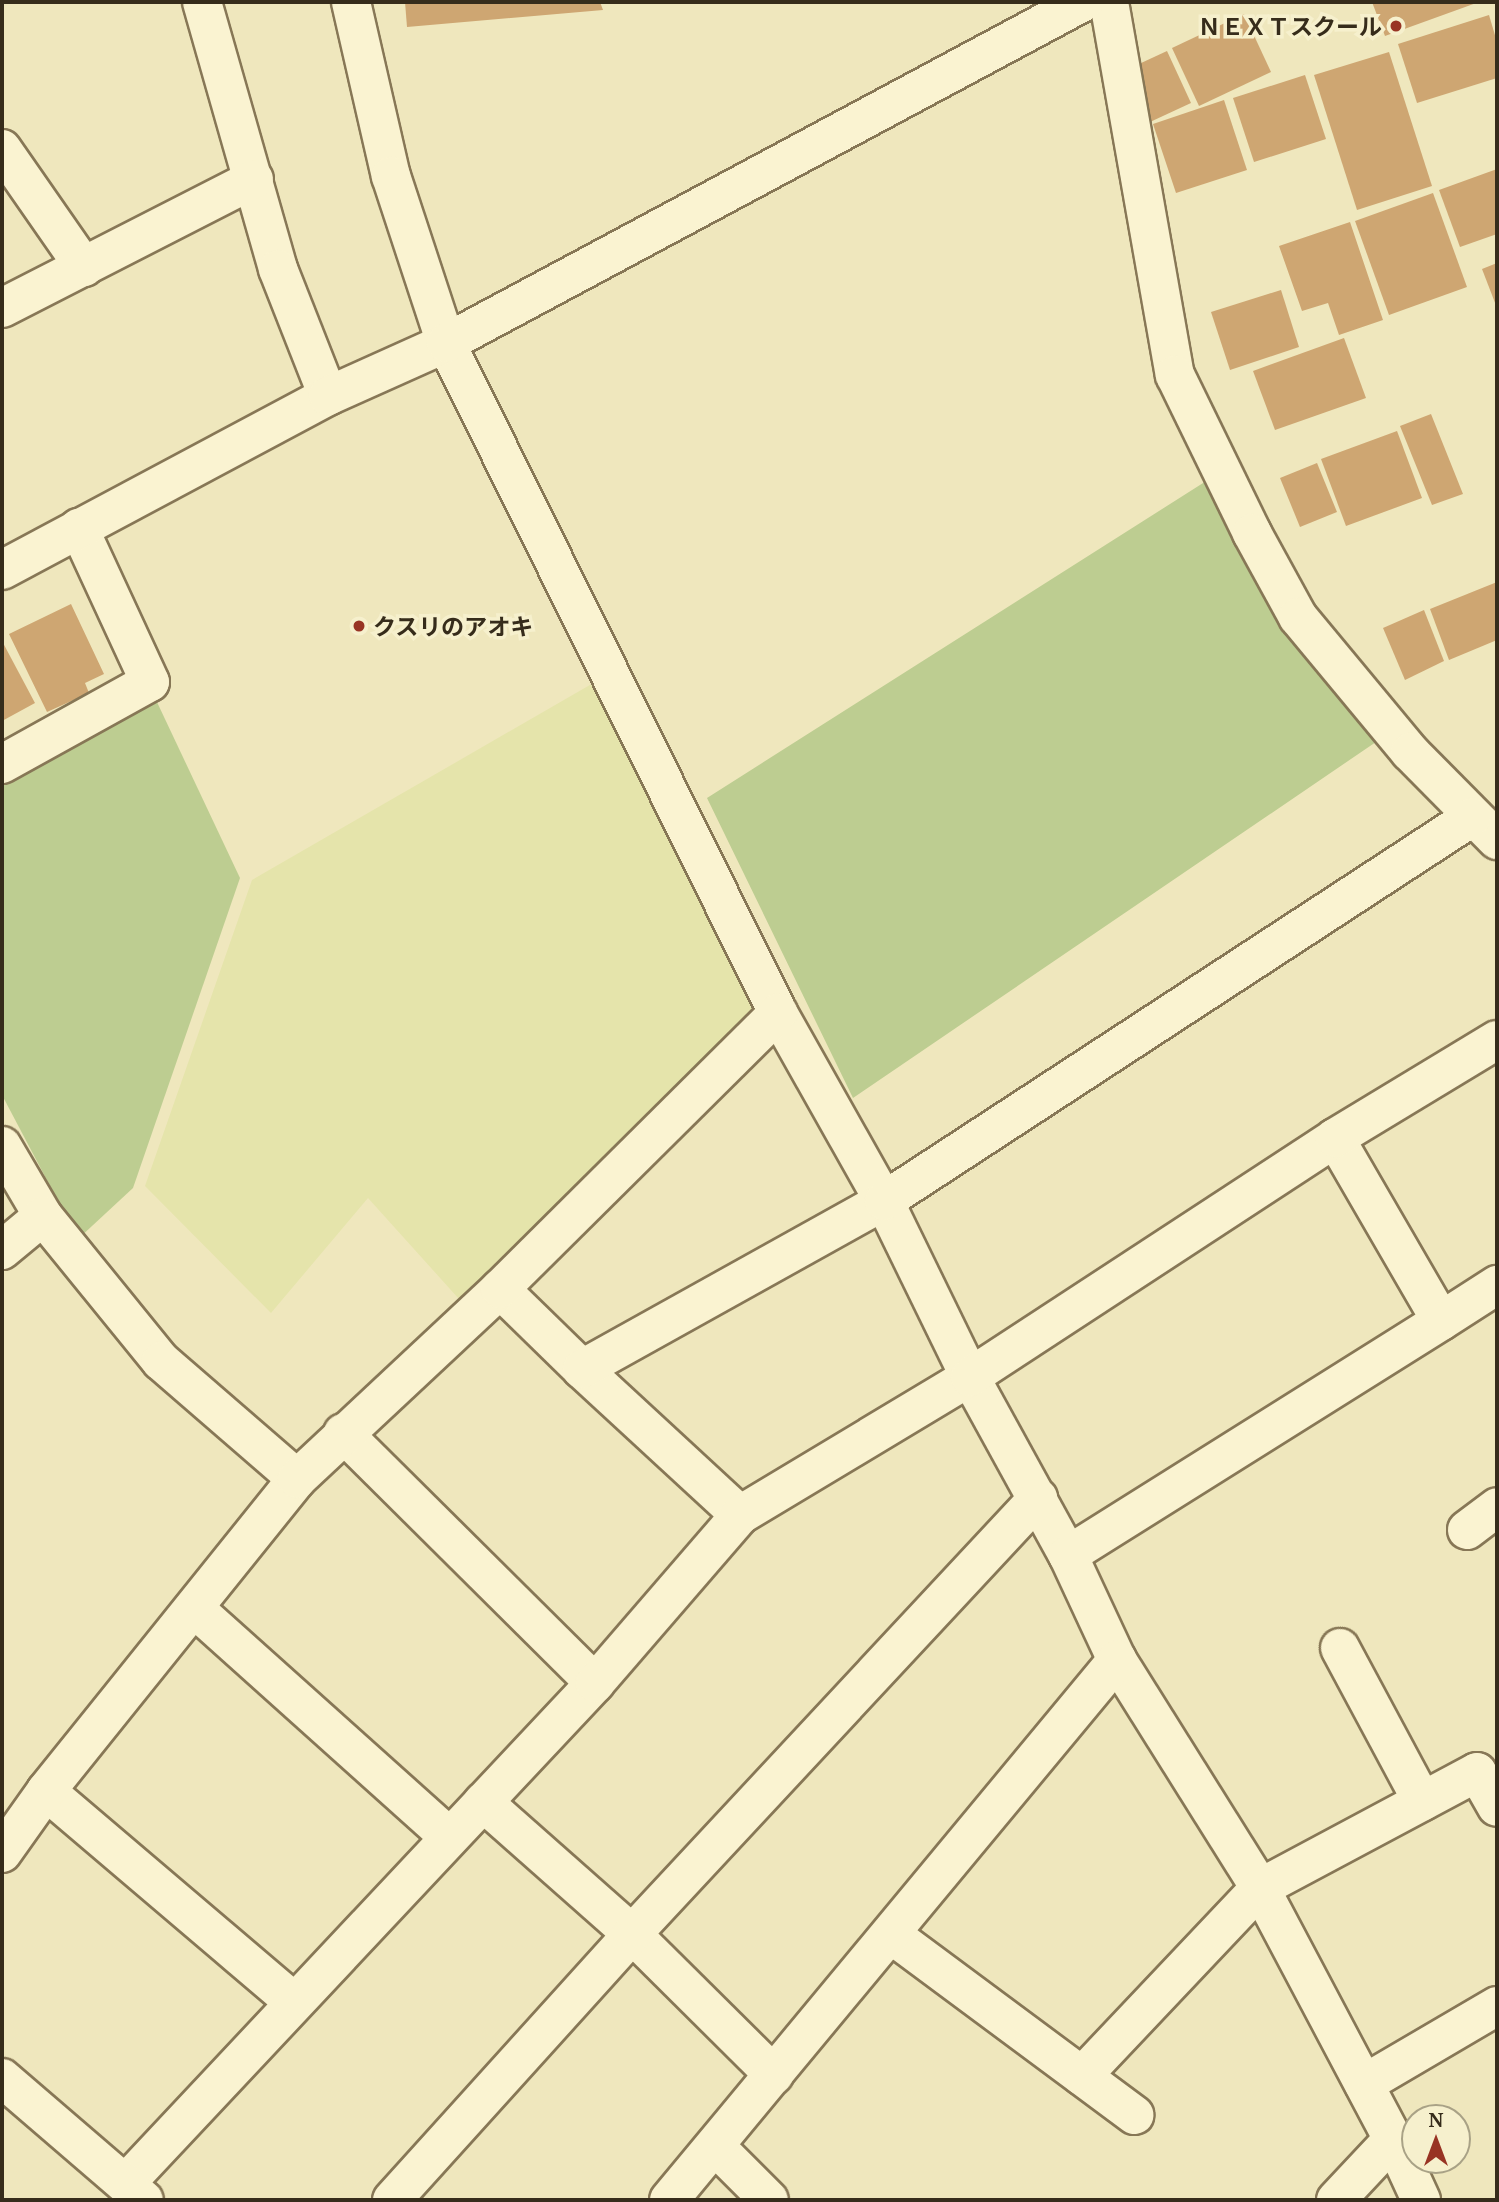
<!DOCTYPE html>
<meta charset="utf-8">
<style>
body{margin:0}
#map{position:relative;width:1499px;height:2202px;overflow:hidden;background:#efe7bd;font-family:"Noto Serif","Noto Sans JP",serif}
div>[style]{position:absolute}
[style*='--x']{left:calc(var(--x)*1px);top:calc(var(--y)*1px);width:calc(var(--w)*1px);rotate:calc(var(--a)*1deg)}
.farmland>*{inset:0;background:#e5e4ab}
.green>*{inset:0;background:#bdcd91}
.building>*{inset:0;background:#cea672}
.roads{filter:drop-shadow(2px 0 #877756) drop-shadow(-2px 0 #877756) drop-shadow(0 2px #877756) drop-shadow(0 -2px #877756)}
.minor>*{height:38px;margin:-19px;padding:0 19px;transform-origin:19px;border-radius:19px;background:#faf3d1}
.tertiary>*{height:38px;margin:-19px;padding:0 19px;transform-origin:19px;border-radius:19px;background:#faf3d1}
.dots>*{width:19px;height:19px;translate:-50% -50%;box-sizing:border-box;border:4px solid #f6f0cd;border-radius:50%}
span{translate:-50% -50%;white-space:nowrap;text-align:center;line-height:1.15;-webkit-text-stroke:7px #f6f0cd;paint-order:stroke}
.poi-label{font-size:23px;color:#362c1b;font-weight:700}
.right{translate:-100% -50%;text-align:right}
.left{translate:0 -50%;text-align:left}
.frame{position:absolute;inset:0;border:4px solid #362c1b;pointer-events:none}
.north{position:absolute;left:1401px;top:2104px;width:70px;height:70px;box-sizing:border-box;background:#f6f0cd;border:2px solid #a9a286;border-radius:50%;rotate:0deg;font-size:19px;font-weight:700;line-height:28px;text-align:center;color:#362c1b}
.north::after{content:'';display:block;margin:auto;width:24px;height:32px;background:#983424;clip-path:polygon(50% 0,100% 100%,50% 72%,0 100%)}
</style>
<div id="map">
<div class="farmland">
<i style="clip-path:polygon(602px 678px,762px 1012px,459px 1299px,368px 1198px,271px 1313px,145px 1186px,252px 880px)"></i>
</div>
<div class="green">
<i style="clip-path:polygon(1222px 471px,1270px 600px,1398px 727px,853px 1098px,707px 798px)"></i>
<i style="clip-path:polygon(156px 700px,240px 878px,133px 1188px,78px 1239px,2px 1095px,2px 786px)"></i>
</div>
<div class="building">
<i style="clip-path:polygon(405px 2px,600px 2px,603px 10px,407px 27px)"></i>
<i style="clip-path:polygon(1372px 2px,1479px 2px,1385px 36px)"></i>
<i style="clip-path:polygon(1244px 14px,1271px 72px,1199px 106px,1172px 48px)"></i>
<i style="clip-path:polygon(1489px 15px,1497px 42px,1497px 78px,1417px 103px,1398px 44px)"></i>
<i style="clip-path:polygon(1167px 51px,1191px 103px,1150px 122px,1126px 70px)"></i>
<i style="clip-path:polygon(1389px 52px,1432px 186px,1357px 210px,1314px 75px)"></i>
<i style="clip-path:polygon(1305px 75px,1326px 139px,1254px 162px,1233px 98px)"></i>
<i style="clip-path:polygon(1224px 100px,1247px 170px,1176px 193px,1153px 124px)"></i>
<i style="clip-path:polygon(1497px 169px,1497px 234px,1460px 247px,1439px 190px)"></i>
<i style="clip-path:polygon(1433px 193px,1467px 287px,1389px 315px,1355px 221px)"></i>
<i style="clip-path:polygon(1350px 222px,1383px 320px,1339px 335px,1328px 303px,1302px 311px,1279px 246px)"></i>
<i style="clip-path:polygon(1497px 263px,1497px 308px,1482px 269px)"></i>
<i style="clip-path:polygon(1281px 290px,1299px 347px,1230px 370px,1211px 312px)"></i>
<i style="clip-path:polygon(1344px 338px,1366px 398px,1275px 430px,1253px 371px)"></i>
<i style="clip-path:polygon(1431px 414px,1463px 494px,1432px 505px,1400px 426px)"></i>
<i style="clip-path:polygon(1397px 431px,1422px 498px,1346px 526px,1321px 459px)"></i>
<i style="clip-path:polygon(1317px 463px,1337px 512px,1300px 527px,1280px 478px)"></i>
<i style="clip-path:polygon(1497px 582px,1497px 640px,1449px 660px,1430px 609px)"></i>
<i style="clip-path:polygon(71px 604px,104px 674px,85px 683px,89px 693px,47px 712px,9px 634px)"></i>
<i style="clip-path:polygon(1424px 610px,1444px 661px,1405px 680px,1383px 628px)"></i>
<i style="clip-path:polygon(2px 641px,35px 703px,2px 721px)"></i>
</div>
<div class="roads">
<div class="minor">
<i style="--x:202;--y:2;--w:278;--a:74.1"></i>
<i style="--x:278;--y:269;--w:136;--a:68.5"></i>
<i style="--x:351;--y:2;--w:179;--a:77.1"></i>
<i style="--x:391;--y:176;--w:176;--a:71.8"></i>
<i style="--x:446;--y:343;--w:748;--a:63.64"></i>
<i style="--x:778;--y:1013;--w:216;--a:60.6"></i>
<i style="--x:884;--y:1201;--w:196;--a:64"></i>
<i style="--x:970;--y:1377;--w:203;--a:61.2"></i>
<i style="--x:1068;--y:1555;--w:116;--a:65"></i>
<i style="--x:1117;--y:1660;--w:269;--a:57.9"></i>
<i style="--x:1260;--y:1888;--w:284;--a:62.1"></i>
<i style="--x:1393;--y:2139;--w:67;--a:65.3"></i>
<i style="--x:1109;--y:2;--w:379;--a:80"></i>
<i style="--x:1175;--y:375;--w:176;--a:64"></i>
<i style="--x:1252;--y:533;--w:96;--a:61.3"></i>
<i style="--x:1298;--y:617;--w:175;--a:50.3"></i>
<i style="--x:1410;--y:752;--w:124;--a:45.3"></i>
<i style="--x:2;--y:149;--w:144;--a:55.2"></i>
<i style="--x:2;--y:308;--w:283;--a:-27.1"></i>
<i style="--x:2;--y:764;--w:169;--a:-29"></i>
<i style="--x:150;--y:682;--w:170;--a:-114.8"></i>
<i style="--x:1335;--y:1138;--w:211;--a:59.9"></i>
<i style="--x:1441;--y:1321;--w:67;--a:-32.7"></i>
<i style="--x:2;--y:1146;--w:81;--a:59.6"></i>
<i style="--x:43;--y:1216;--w:187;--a:50.9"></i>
<i style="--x:161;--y:1361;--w:180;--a:40.9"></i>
<i style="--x:2;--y:1250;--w:53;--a:-39.7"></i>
<i style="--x:500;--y:1289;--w:115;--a:44.3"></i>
<i style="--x:343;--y:1433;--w:355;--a:44.8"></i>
<i style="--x:740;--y:1515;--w:215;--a:-137.3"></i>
<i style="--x:582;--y:1369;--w:346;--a:-29.1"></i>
<i style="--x:884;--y:1201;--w:702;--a:-33.15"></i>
<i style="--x:1467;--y:1530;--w:38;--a:-37"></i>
<i style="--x:1068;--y:1555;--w:440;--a:-32.1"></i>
<i style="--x:194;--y:1608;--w:343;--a:41.9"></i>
<i style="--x:1340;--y:1648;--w:174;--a:61.8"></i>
<i style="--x:46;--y:1791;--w:324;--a:40.4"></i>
<i style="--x:483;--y:1802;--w:199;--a:41.5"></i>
<i style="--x:632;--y:1934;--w:200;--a:44.8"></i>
<i style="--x:2;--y:1853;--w:76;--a:-54.6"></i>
<i style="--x:46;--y:1791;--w:400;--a:-51.2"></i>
<i style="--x:297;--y:1479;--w:278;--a:-43.1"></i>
<i style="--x:500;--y:1289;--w:392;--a:-44.8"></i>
<i style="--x:892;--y:1935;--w:302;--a:36.6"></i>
<i style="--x:1082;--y:2076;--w:259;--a:-46.6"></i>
<i style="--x:1260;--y:1888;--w:246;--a:-28.1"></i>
<i style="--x:1477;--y:1772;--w:40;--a:60.3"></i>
<i style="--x:1364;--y:2084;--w:154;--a:-30.4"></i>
<i style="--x:715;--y:2146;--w:76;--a:45"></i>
<i style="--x:126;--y:2183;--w:686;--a:-46.83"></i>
<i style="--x:595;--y:1683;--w:222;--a:-49.2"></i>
<i style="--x:740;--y:1515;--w:268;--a:-31"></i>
<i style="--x:970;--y:1377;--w:436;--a:-33.2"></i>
<i style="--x:1335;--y:1138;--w:189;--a:-31.2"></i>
<i style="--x:392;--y:2200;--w:358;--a:-47.9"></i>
<i style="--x:632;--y:1934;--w:596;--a:-47.04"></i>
<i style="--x:669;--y:2200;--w:702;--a:-50.32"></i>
<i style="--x:1336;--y:2200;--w:83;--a:-46.9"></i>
</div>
<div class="tertiary">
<i style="--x:2;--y:570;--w:370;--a:-28.1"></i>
<i style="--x:328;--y:396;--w:129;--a:-24.2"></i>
<i style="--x:446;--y:343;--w:723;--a:-28.16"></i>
<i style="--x:2;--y:2078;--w:187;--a:40.7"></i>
</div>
</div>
<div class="dots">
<i style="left:1396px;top:26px;background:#983424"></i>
<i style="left:359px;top:626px;background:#983424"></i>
</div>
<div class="poi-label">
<span class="right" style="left:1382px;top:26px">ＮＥＸＴスクール</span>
<span class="left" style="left:373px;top:626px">クスリのアオキ</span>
</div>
<div class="frame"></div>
<div class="north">N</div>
</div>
